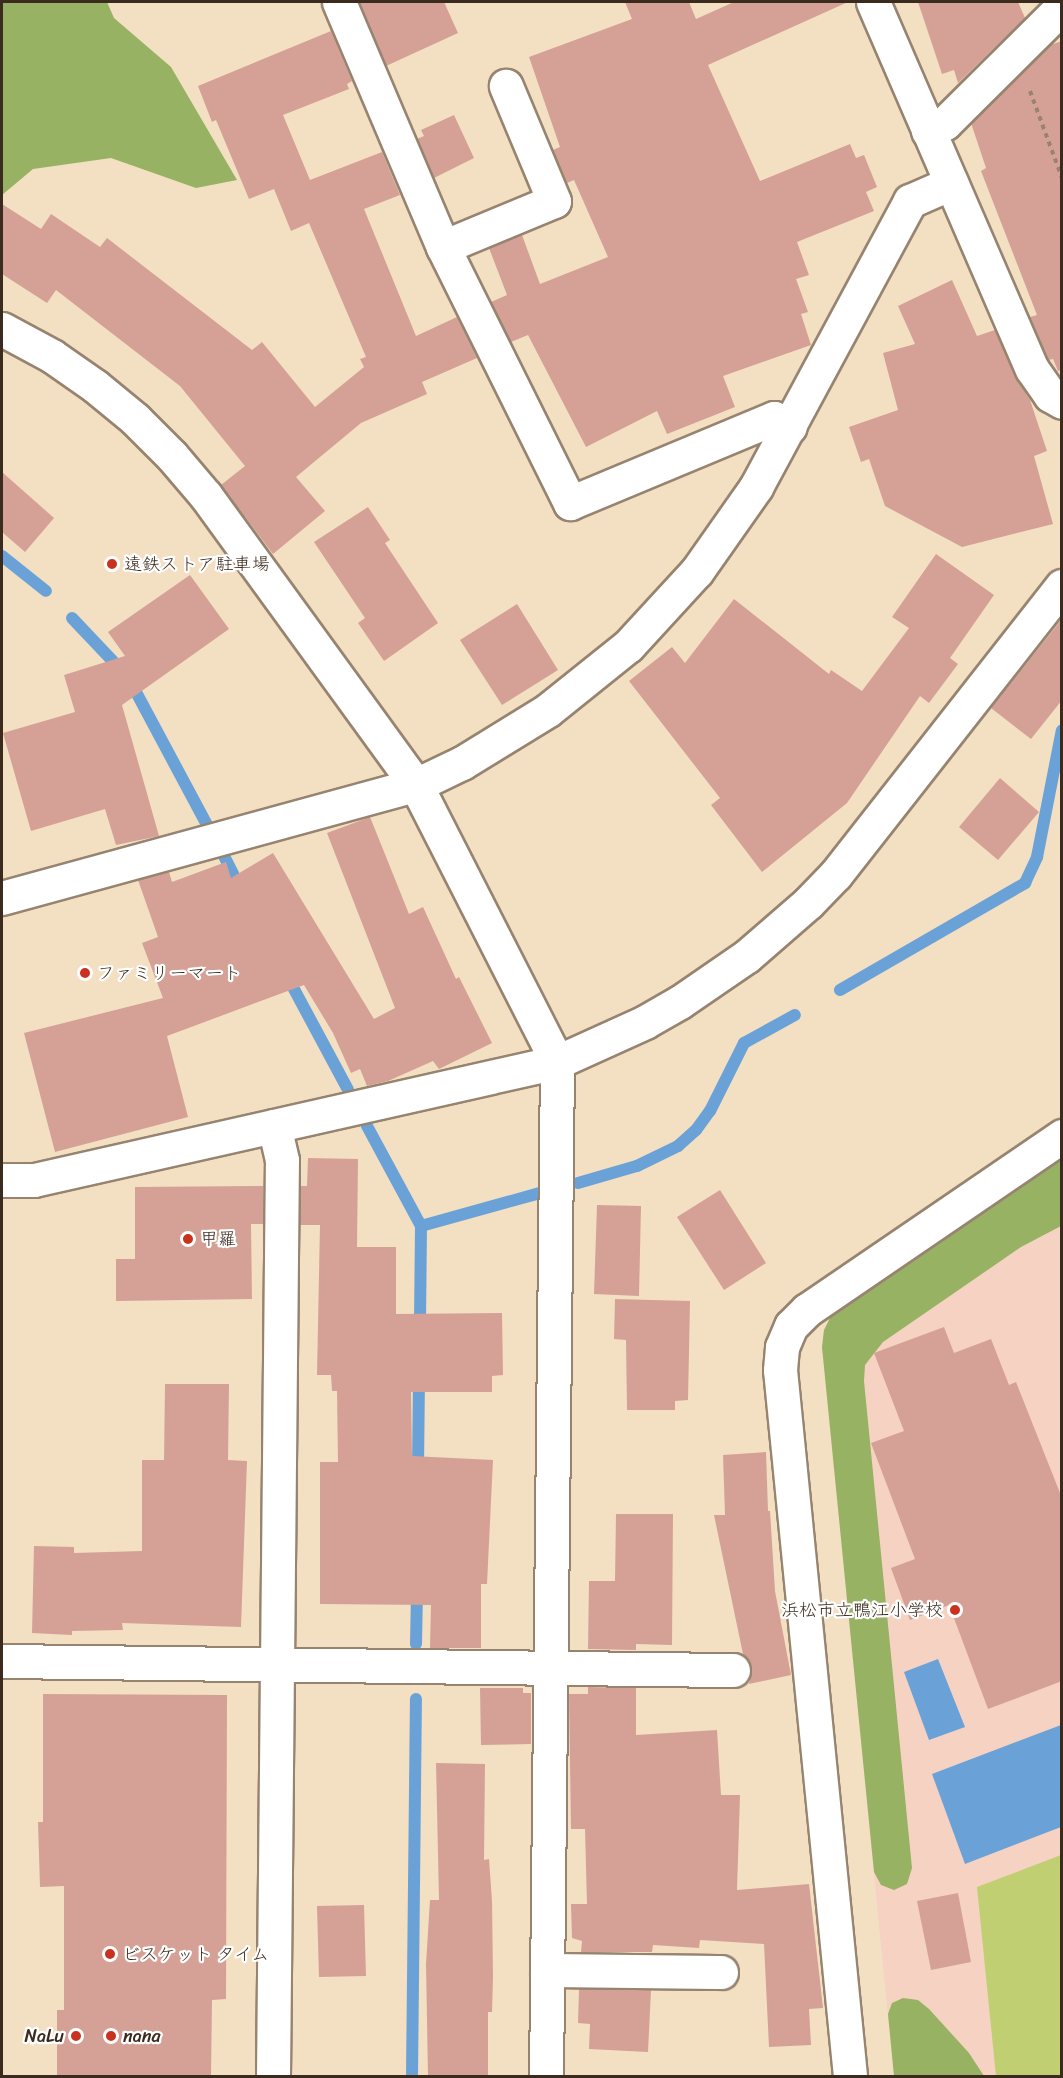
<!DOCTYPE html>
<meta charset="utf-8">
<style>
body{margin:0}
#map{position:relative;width:1063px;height:2078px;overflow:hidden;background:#f3dfc2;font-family:Sriracha,"Klee One",sans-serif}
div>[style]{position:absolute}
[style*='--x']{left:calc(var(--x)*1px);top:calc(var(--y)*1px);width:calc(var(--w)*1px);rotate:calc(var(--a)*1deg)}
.built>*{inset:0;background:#f5d2c2}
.green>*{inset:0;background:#c0cf71}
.forest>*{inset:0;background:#98b263}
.water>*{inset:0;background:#6aa2d8}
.stream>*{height:12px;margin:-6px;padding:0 6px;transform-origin:6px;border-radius:6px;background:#6aa2d8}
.building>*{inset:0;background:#d5a196}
.path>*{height:4px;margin-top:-2px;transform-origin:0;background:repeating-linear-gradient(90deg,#978470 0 4.5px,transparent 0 9px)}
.roads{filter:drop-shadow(2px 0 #978470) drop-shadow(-2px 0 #978470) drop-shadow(0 2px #978470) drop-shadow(0 -2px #978470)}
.minor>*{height:33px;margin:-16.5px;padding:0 16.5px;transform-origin:16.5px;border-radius:16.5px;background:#fff}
.dots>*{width:16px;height:16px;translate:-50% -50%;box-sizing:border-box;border:3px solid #fff;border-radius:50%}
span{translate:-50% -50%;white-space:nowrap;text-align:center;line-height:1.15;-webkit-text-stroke:4.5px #fff;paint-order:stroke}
.poi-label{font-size:18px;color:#3b2a1e}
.left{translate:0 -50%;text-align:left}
.right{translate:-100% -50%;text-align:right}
.frame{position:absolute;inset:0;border:3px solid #3b2a1e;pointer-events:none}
</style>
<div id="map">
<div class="built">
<i style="clip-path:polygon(1061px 1155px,1061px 2076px,894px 2076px,822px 1347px,824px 1330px,831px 1316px)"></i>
</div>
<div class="green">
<i style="clip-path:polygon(1061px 1855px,1061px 2076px,996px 2076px,977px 1887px)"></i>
</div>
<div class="forest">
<i style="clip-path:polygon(2px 2px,107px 2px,114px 18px,171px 67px,237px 180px,196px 188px,111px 158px,33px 169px,2px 195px)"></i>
<i style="clip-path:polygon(1061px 1155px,1061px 1226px,1021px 1247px,883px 1342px,865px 1365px,864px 1381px,912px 1868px,907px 1884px,894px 1890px,881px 1885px,874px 1872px,822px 1347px,824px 1330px,831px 1316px,843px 1305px)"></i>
<i style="clip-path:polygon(903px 1998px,918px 2000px,929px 2009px,969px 2053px,984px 2076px,894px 2076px,888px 2014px,892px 2003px)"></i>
</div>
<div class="water">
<i style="clip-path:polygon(938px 1659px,965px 1727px,929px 1740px,904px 1672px)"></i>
<i style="clip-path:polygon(1061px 1725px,1061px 1827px,965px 1864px,932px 1774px)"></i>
</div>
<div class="stream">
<i style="--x:2;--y:556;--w:56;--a:38.5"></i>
<i style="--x:72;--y:618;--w:81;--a:46.5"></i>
<i style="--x:128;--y:677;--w:166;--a:61.9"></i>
<i style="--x:225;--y:858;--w:35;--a:63"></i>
<i style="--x:287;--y:976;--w:129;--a:61.8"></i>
<i style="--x:840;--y:990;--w:214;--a:-30"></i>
<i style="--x:1025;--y:883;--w:29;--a:-65"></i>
<i style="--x:1037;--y:857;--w:129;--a:-78.9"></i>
<i style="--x:367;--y:1126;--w:114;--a:61.6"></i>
<i style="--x:421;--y:1226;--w:104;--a:90.6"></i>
<i style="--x:578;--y:1183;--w:61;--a:-16.1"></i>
<i style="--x:637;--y:1166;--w:46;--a:-26"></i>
<i style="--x:678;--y:1146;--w:24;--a:-42"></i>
<i style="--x:696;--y:1130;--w:24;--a:-54"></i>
<i style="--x:710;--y:1111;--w:76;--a:-63.4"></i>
<i style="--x:744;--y:1043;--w:58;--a:-28.8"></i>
<i style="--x:421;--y:1226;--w:123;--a:-15.5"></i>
<i style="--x:418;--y:1471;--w:93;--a:-89.4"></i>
<i style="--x:416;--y:1644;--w:53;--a:-88.9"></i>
<i style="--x:412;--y:2076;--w:377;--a:-89.4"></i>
</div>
<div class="building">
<i style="clip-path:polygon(359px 2px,444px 2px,458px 33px,386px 66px)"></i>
<i style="clip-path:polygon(625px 2px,689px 2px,696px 19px,734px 2px,848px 2px,708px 65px,760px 181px,850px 144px,856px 158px,864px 155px,877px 187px,866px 192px,874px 211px,797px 242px,809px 275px,796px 279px,808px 312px,801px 314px,811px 345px,723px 376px,735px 407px,667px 434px,657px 411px,586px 447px,528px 335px,511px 342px,491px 302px,507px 295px,489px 248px,522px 235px,540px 284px,608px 257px,574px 180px,567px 183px,553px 150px,560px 147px,529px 57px,632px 19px)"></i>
<i style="clip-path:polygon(918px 2px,1018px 2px,1025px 18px,958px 83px,954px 70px,942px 74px)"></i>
<i style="clip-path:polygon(331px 31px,352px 81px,347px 84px,349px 89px,283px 115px,310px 180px,382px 152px,400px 195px,364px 209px,416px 336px,457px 317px,477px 358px,422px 382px,427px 394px,361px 423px,296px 477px,325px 511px,273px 554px,221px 485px,245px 466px,180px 386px,56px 290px,47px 303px,2px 274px,2px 204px,41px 229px,51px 214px,100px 247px,107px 238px,252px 350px,262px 342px,315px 407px,364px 367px,360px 359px,366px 357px,309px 223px,291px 231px,274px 189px,249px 199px,216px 120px,212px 122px,198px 86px)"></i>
<i style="clip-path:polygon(1062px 41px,1062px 370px,1058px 371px,1053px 359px,1048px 360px,1030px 317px,1037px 315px,981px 171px,986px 168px,971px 123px,1050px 45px)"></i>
<i style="clip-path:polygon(454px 115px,474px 158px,434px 178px,417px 139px,424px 136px,421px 130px)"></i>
<i style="clip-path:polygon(952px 280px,977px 336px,995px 330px,1015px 376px,1030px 400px,1047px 451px,1034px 456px,1053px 524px,962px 547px,885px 506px,869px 459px,861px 462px,849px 427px,898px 410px,883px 353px,915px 344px,898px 306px)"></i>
<i style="clip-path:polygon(2px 472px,54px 518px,25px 552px,2px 532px)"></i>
<i style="clip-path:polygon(368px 507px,390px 540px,385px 543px,438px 623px,384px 661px,358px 623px,365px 618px,314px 542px)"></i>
<i style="clip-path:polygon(936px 554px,994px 595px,950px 658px,958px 664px,929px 703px,920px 696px,847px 803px,762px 872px,711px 805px,720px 798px,629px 681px,672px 647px,685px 663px,734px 599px,829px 674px,831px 670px,862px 691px,909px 628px,892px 617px)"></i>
<i style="clip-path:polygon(190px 575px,229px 629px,122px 705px,159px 836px,116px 845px,105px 809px,31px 831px,3px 733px,75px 712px,64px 675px,125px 656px,108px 632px)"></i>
<i style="clip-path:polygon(517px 604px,558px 670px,502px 705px,460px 640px)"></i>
<i style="clip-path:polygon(1062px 619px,1062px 700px,1031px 739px,991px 708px)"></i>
<i style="clip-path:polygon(1000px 778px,1039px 812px,998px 860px,959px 827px)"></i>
<i style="clip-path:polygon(370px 817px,409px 914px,423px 907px,456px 979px,459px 977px,492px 1043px,439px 1069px,433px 1061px,388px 1081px,367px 1086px,360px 1069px,351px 1073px,333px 1033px,304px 985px,167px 1036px,188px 1117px,55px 1152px,24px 1033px,163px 998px,142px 943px,158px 937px,138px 880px,169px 872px,172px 882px,226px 862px,231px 878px,273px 853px,374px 1019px,395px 1008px,327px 833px)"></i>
<i style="clip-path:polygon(308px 1158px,358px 1159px,357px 1247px,396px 1247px,396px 1314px,502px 1313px,503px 1375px,492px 1376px,492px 1392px,411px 1392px,412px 1456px,493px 1460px,487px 1584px,481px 1584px,481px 1648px,430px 1648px,431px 1605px,320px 1604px,320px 1462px,338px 1462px,337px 1391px,332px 1391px,331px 1375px,317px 1375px,320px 1225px,300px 1225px,300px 1186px,307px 1186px)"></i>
<i style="clip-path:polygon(263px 1186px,263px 1224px,251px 1224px,252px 1299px,116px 1301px,116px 1259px,135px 1259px,135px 1187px)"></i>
<i style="clip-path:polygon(720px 1190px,766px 1263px,724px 1290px,677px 1217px)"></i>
<i style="clip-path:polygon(597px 1205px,641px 1206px,639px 1296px,594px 1294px)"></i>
<i style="clip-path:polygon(615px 1299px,690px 1301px,688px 1400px,675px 1401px,675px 1410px,627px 1410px,626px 1340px,614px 1339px)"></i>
<i style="clip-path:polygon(944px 1327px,954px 1353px,991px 1339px,1009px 1385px,1016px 1382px,1062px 1498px,1062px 1681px,988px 1709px,949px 1605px,910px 1620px,891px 1568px,915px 1559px,871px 1443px,904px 1431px,874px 1353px)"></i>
<i style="clip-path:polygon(165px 1384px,229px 1384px,228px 1460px,247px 1461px,241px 1627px,122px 1623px,123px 1630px,72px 1631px,72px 1635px,32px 1633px,34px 1546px,74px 1547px,74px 1553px,142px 1551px,142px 1460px,164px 1460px)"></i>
<i style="clip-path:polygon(766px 1452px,768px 1511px,770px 1511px,775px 1591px,791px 1675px,749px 1684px,752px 1670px,750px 1661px,743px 1654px,714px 1515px,725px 1515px,723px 1455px)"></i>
<i style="clip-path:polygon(616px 1514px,673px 1514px,672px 1645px,636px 1644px,636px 1650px,588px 1649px,589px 1581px,615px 1581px)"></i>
<i style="clip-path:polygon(588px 1687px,636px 1688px,636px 1735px,717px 1730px,721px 1795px,740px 1795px,737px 1890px,809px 1884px,823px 2008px,809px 2009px,811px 2045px,769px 2047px,764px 1944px,700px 1940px,699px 1948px,653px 1945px,652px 1952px,581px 1952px,582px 1941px,572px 1938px,571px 1904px,587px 1904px,585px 1829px,571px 1829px,569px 1694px,588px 1694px)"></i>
<i style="clip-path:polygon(480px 1688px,523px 1688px,523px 1693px,531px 1693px,531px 1744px,481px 1745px)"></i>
<i style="clip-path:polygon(43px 1694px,227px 1695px,226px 1999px,212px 2000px,211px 2076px,57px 2076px,57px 2010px,64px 2010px,64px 1886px,40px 1887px,38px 1822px,43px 1822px)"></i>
<i style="clip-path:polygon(436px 1763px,485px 1764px,484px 1860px,489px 1859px,492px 1901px,493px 1977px,492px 2012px,488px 2012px,488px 2076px,428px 2076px,426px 1964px,430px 1900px,439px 1900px)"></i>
<i style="clip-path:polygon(958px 1893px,971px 1962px,931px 1970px,917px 1901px)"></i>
<i style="clip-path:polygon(364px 1905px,366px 1976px,319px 1977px,317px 1906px)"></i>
<i style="clip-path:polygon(579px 1989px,651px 1990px,648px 2052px,589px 2049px,590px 2024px,578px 2023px)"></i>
</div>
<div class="path">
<i style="--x:1030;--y:91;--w:93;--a:69.8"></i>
</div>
<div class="roads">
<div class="minor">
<i style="--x:339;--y:2;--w:266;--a:67"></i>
<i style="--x:443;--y:247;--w:286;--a:63.6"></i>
<i style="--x:570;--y:503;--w:221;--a:-22.6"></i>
<i style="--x:774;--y:418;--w:18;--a:29"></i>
<i style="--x:873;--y:2;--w:400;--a:66.6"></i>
<i style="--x:1032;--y:369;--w:32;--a:55"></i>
<i style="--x:1050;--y:395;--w:14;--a:30"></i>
<i style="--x:928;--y:131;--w:19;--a:-25"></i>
<i style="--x:945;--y:123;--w:165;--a:-44.8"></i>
<i style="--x:443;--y:247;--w:120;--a:-22.5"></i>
<i style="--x:554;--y:201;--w:125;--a:-112.7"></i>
<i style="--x:2;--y:329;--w:57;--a:28.4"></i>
<i style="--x:52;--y:356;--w:52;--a:34.9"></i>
<i style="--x:95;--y:386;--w:52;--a:39.5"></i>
<i style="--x:135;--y:419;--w:52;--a:45"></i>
<i style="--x:172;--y:456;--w:52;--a:49.6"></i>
<i style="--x:206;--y:496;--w:357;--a:54"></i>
<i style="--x:416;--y:785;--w:311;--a:63"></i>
<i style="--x:557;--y:1062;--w:1014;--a:90.62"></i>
<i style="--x:2;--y:898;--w:429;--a:-15.3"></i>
<i style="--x:416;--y:785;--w:51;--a:-25.6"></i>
<i style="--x:462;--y:763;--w:101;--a:-31.6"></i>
<i style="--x:548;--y:710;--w:102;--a:-38.7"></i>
<i style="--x:628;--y:646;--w:102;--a:-47.4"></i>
<i style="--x:697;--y:571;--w:103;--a:-54.9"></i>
<i style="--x:756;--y:487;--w:325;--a:-61.7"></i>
<i style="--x:910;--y:201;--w:45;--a:-23.7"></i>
<i style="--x:2;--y:1180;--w:32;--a:0"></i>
<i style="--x:34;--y:1180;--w:536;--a:-12.71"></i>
<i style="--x:557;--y:1062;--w:97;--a:-24.4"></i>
<i style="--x:645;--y:1022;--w:40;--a:-29.7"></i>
<i style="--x:680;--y:1002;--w:81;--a:-34.5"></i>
<i style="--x:747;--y:956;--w:81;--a:-41"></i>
<i style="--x:808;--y:903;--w:40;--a:-46"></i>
<i style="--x:836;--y:874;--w:366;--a:-51.9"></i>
<i style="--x:2;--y:1661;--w:731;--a:0.71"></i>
<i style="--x:547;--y:1970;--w:174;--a:0.7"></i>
<i style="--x:273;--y:2076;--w:916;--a:-89.44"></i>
<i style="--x:282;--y:1160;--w:35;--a:-103"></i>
<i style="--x:850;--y:2076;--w:709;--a:-95.66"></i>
<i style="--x:780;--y:1370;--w:23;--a:-85"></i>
<i style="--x:782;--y:1347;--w:23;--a:-67"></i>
<i style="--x:791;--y:1326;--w:23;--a:-45"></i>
<i style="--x:807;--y:1310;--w:309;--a:-34.3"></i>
</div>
</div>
<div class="dots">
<i style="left:112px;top:564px;background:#c8321e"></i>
<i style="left:85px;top:973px;background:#c8321e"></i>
<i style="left:188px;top:1239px;background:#c8321e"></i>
<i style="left:955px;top:1610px;background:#c8321e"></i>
<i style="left:110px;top:1954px;background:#c8321e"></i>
<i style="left:76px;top:2036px;background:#c8321e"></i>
<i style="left:111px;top:2036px;background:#c8321e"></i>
</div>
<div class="poi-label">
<span class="left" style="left:124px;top:564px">遠鉄ストア駐車場</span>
<span class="left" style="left:97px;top:973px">ファミリーマート</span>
<span class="left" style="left:200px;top:1239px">甲羅</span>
<span class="right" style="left:943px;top:1610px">浜松市立鴨江小学校</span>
<span class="left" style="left:122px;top:1954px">ビスケット タイム</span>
<span class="right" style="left:64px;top:2036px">NaLu</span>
<span class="left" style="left:123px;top:2036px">nana</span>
</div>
<div class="frame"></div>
</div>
